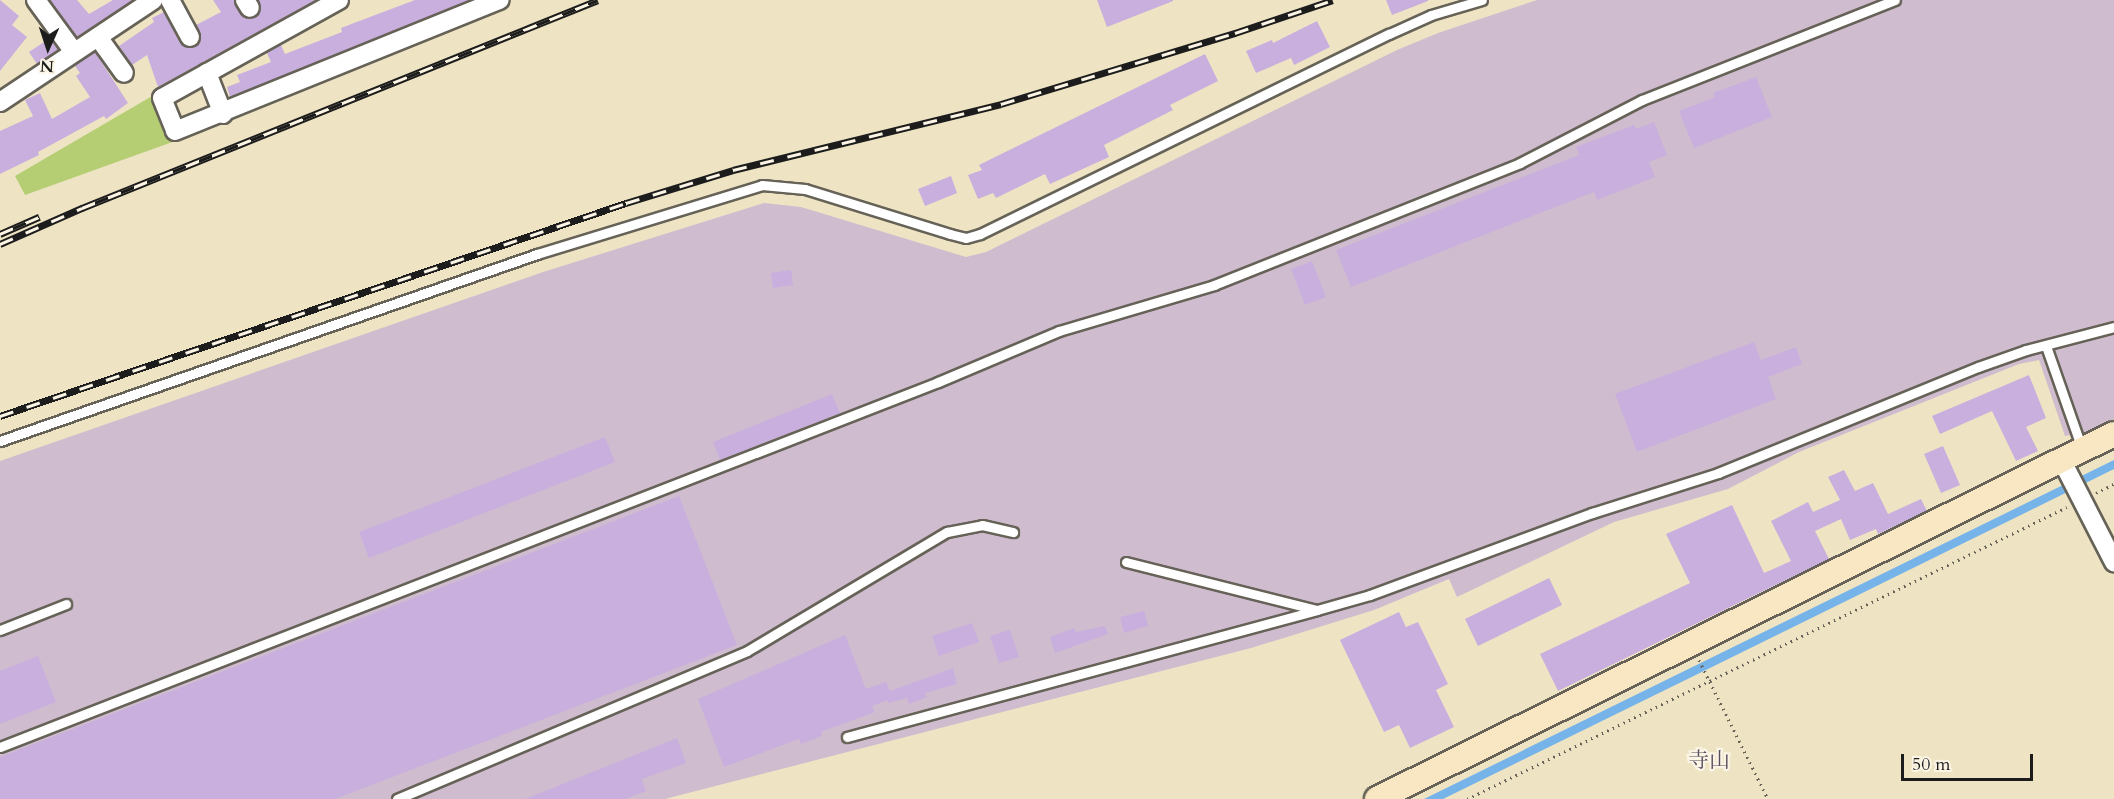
<!DOCTYPE html>
<meta charset="utf-8">
<style>
body{margin:0}
#map{position:relative;width:2114px;height:799px;overflow:hidden;background:#eee4c4;font-family:Cardo,"Noto Serif JP",serif}
div>[style]{position:absolute}
[style*='--x']{left:calc(var(--x)*1px);top:calc(var(--y)*1px);width:calc(var(--w)*1px);rotate:calc(var(--a)*1deg)}
.industrial>*{inset:0;background:#cfbdcf}
.green>*{inset:0;background:#b5ce74}
.water>*{inset:0;background:#75b3e8}
.building>*{inset:0;background:#c9afde}
.path>*{height:3px;margin-top:-1.5px;transform-origin:0;background:repeating-linear-gradient(90deg,#666257 0 1.5px,transparent 0 6px)}
.roads{filter:drop-shadow(2px 0 #666257) drop-shadow(-2px 0 #666257) drop-shadow(0 2px #666257) drop-shadow(0 -2px #666257)}
.lane>*{height:9px;margin:-4.5px;padding:0 4.5px;transform-origin:4.5px;border-radius:4.5px;background:#fff}
.street>*{height:18px;margin:-9px;padding:0 9px;transform-origin:9px;border-radius:9px;background:#fff}
.secondary>*{height:24px;margin:-12px;padding:0 12px;transform-origin:12px;border-radius:12px;background:#f9e7c3}
.rail>*{height:7px;margin-top:-3.5px;transform-origin:0;background:repeating-linear-gradient(90deg,#fcf5e5 0 14px,#1c1c1c 0 28px);box-sizing:border-box;border-block:2px solid #1c1c1c}
span{translate:-50% -50%;white-space:nowrap;text-align:center;line-height:1.15;-webkit-text-stroke:4.5px #fcf5e5;paint-order:stroke}
.neighbourhood-label{font-size:21px;color:#594f60}
.north{position:absolute;left:18px;top:18px;width:60px;height:60px;-webkit-text-stroke:4px #fcf5e5;paint-order:stroke;rotate:183deg;font-size:16px;font-weight:700;line-height:24px;text-align:center;color:#1c1c1c}
.north::after{content:'';display:block;margin:auto;width:21px;height:27px;background:#1c1c1c;clip-path:polygon(50% 0,100% 100%,50% 72%,0 100%)}
.scale{position:absolute;left:1901px;top:754px;width:132px;height:27px;box-sizing:border-box;border:3px solid #1c1c1c;border-top:0;padding-left:8px;font-size:18px;line-height:21px;white-space:nowrap;color:#1c1c1c;-webkit-text-stroke:4px #fcf5e5;paint-order:stroke}
</style>
<div id="map">
<div class="industrial">
<i style="clip-path:polygon(1537px 0,2114px 0,2114px 419px,2087px 432px,2065px 436px,2039px 360px,2019px 364px,1799px 452px,1728px 489px,1614px 522px,1457px 597px,1449px 579px,1374px 610px,1251px 648px,665px 799px,0 799px,0 461px,543px 272px,764px 203px,801px 207px,966px 257px,986px 252px,1397px 50px,1438px 33px)"></i>
</div>
<div class="green">
<i style="clip-path:polygon(159px 92px,178px 140px,25px 195px,15px 176px)"></i>
</div>
<div class="water">
<i style="clip-path:polygon(2114px 460px,2114px 469px,1712px 667px,1443px 799px,1424px 799px)"></i>
</div>
<div class="building">
<i style="clip-path:polygon(0 0,19px 16px,12px 25px,27px 37px,0 71px)"></i>
<i style="clip-path:polygon(50px 0,77px 0,89px 14px,113px 0,133px 0,77px 37px)"></i>
<i style="clip-path:polygon(213px 0,234px 0,241px 14px,250px 19px,260px 13px,258px 0,316px 0,158px 87px,147px 55px,132px 65px,119px 46px,154px 22px,152px 18px,164px 12px,180px 43px,189px 48px,195px 47px,201px 38px,196px 25px,221px 12px)"></i>
<i style="clip-path:polygon(415px 0,470px 0,230px 97px,227px 87px,240px 82px,237px 75px,271px 62px,267px 53px,281px 45px,285px 54px,342px 32px,341px 28px,354px 23px)"></i>
<i style="clip-path:polygon(1097px 0,1173px 0,1173px 1px,1107px 27px)"></i>
<i style="clip-path:polygon(1386px 0,1428px 0,1428px 1px,1392px 15px)"></i>
<i style="clip-path:polygon(1317px 21px,1330px 47px,1294px 65px,1291px 58px,1256px 73px,1246px 51px,1272px 40px,1273px 43px)"></i>
<i style="clip-path:polygon(50px 38px,58px 50px,37px 64px,29px 52px)"></i>
<i style="clip-path:polygon(95px 52px,128px 103px,106px 119px,104px 116px,38px 152px,39px 155px,0 174px,0 131px,33px 116px,25px 100px,40px 93px,52px 119px,90px 97px,76px 76px,80px 73px,75px 66px)"></i>
<i style="clip-path:polygon(1205px 54px,1218px 81px,1170px 105px,1173px 110px,1104px 145px,1109px 157px,1050px 184px,1045px 174px,996px 198px,993px 193px,978px 199px,968px 175px,982px 170px,979px 165px)"></i>
<i style="clip-path:polygon(1756px 77px,1772px 117px,1694px 148px,1679px 111px,1715px 97px,1713px 93px)"></i>
<i style="clip-path:polygon(1654px 122px,1667px 155px,1649px 162px,1655px 177px,1597px 200px,1594px 192px,1351px 287px,1336px 250px,1579px 155px,1576px 147px,1634px 125px,1636px 129px)"></i>
<i style="clip-path:polygon(951px 176px,957px 193px,925px 206px,918px 189px)"></i>
<i style="clip-path:polygon(1312px 261px,1326px 297px,1305px 305px,1291px 269px)"></i>
<i style="clip-path:polygon(791px 270px,793px 285px,773px 288px,771px 273px)"></i>
<i style="clip-path:polygon(1754px 342px,1761px 360px,1796px 347px,1802px 364px,1768px 377px,1776px 399px,1637px 452px,1615px 394px)"></i>
<i style="clip-path:polygon(2029px 375px,2046px 418px,2026px 427px,2038px 451px,2016px 461px,1992px 411px,1940px 434px,1932px 416px)"></i>
<i style="clip-path:polygon(832px 394px,840px 413px,720px 460px,713px 442px)"></i>
<i style="clip-path:polygon(605px 437px,615px 462px,369px 558px,359px 532px)"></i>
<i style="clip-path:polygon(1943px 446px,1960px 485px,1941px 493px,1924px 454px)"></i>
<i style="clip-path:polygon(1844px 470px,1855px 491px,1873px 483px,1888px 514px,1921px 499px,1927px 511px,1878px 534px,1876px 529px,1850px 540px,1841px 519px,1815px 531px,1829px 559px,1558px 691px,1540px 654px,1690px 583px,1666px 534px,1732px 505px,1764px 573px,1791px 561px,1771px 521px,1808px 502px,1813px 512px,1840px 500px,1828px 477px)"></i>
<i style="clip-path:polygon(679px 496px,737px 645px,335px 799px,0 799px,0 757px)"></i>
<i style="clip-path:polygon(1549px 578px,1562px 605px,1478px 646px,1465px 619px)"></i>
<i style="clip-path:polygon(1144px 611px,1148px 626px,1124px 633px,1120px 617px)"></i>
<i style="clip-path:polygon(1399px 612px,1406px 627px,1418px 622px,1448px 684px,1436px 690px,1454px 727px,1410px 748px,1399px 725px,1384px 732px,1340px 640px)"></i>
<i style="clip-path:polygon(972px 623px,979px 642px,939px 656px,932px 636px)"></i>
<i style="clip-path:polygon(1105px 626px,1108px 634px,1055px 653px,1050px 637px,1074px 628px,1076px 632px)"></i>
<i style="clip-path:polygon(1010px 630px,1019px 657px,999px 663px,990px 636px)"></i>
<i style="clip-path:polygon(845px 635px,866px 689px,886px 682px,890px 691px,953px 668px,957px 684px,925px 693px,927px 697px,909px 704px,907px 698px,888px 703px,888px 700px,872px 706px,875px 712px,821px 732px,822px 736px,801px 744px,799px 739px,724px 767px,698px 699px)"></i>
<i style="clip-path:polygon(38px 656px,56px 702px,0 724px,0 671px)"></i>
<i style="clip-path:polygon(677px 738px,686px 763px,642px 779px,646px 791px,625px 799px,525px 799px)"></i>
</div>
<div class="path">
<i style="--x:2096;--y:493;--w:20;--a:-27"></i>
<i style="--x:1699;--y:660;--w:155;--a:63.6"></i>
<i style="--x:1467;--y:799;--w:667;--a:-25.95"></i>
</div>
<div class="roads">
<div class="lane">
<i style="--x:2046;--y:346;--w:109;--a:70.7"></i>
<i style="--x:0;--y:441;--w:569;--a:-19.2"></i>
<i style="--x:537;--y:254;--w:235;--a:-17"></i>
<i style="--x:762;--y:185;--w:43;--a:5.3"></i>
<i style="--x:805;--y:189;--w:152;--a:17.2"></i>
<i style="--x:950;--y:234;--w:16;--a:14"></i>
<i style="--x:966;--y:238;--w:15;--a:-16"></i>
<i style="--x:980;--y:234;--w:455;--a:-26.1"></i>
<i style="--x:1389;--y:34;--w:46;--a:-24.3"></i>
<i style="--x:1431;--y:15;--w:53;--a:-16.4"></i>
<i style="--x:1126;--y:562;--w:197;--a:14.1"></i>
<i style="--x:1317;--y:610;--w:55;--a:-15.8"></i>
<i style="--x:1370;--y:595;--w:237;--a:-20.3"></i>
<i style="--x:1592;--y:513;--w:132;--a:-17.6"></i>
<i style="--x:1718;--y:473;--w:281;--a:-22.2"></i>
<i style="--x:1978;--y:367;--w:51;--a:-19.5"></i>
<i style="--x:2026;--y:350;--w:91;--a:-14.6"></i>
<i style="--x:0;--y:630;--w:71;--a:-21.5"></i>
<i style="--x:847;--y:737;--w:485;--a:-15.1"></i>
<i style="--x:0;--y:747;--w:1007;--a:-21.26"></i>
<i style="--x:938;--y:382;--w:131;--a:-22.9"></i>
<i style="--x:1059;--y:331;--w:162;--a:-16.5"></i>
<i style="--x:1214;--y:285;--w:329;--a:-21.7"></i>
<i style="--x:1520;--y:163;--w:137;--a:-27.3"></i>
<i style="--x:1642;--y:100;--w:272;--a:-21.6"></i>
<i style="--x:397;--y:799;--w:380;--a:-22.9"></i>
<i style="--x:747;--y:651;--w:233;--a:-30.8"></i>
<i style="--x:947;--y:532;--w:36;--a:-11"></i>
<i style="--x:982;--y:525;--w:32;--a:13"></i>
</div>
<div class="street">
<i style="--x:36;--y:0;--w:64;--a:53.8"></i>
<i style="--x:170;--y:0;--w:42;--a:61.6"></i>
<i style="--x:245;--y:0;--w:9;--a:58"></i>
<i style="--x:339;--y:0;--w:202;--a:151"></i>
<i style="--x:162;--y:98;--w:35;--a:68"></i>
<i style="--x:175;--y:131;--w:350;--a:-22"></i>
<i style="--x:98;--y:37;--w:44;--a:54.2"></i>
<i style="--x:207;--y:73;--w:44;--a:68.7"></i>
<i style="--x:0;--y:102;--w:184;--a:-33.7"></i>
<i style="--x:2062;--y:461;--w:114;--a:62.8"></i>
</div>
<div class="secondary">
<i style="--x:1377;--y:799;--w:822;--a:-26.35"></i>
</div>
</div>
<div class="rail">
<i style="--x:0;--y:234;--w:43;--a:-23.6"></i>
<i style="--x:0;--y:244;--w:90;--a:-23.7"></i>
<i style="--x:82;--y:208;--w:556;--a:-21.95"></i>
<i style="--x:0;--y:416;--w:661;--a:-18.79"></i>
<i style="--x:626;--y:203;--w:112;--a:-17.1"></i>
<i style="--x:733;--y:170;--w:276;--a:-13.8"></i>
<i style="--x:1001;--y:104;--w:245;--a:-16.9"></i>
<i style="--x:1235;--y:33;--w:103;--a:-18.6"></i>
</div>
<div class="neighbourhood-label">
<span style="left:1709px;top:761px">寺山</span>
</div>
<div class="north">N</div>
<div class="scale">50 m</div>
</div>
